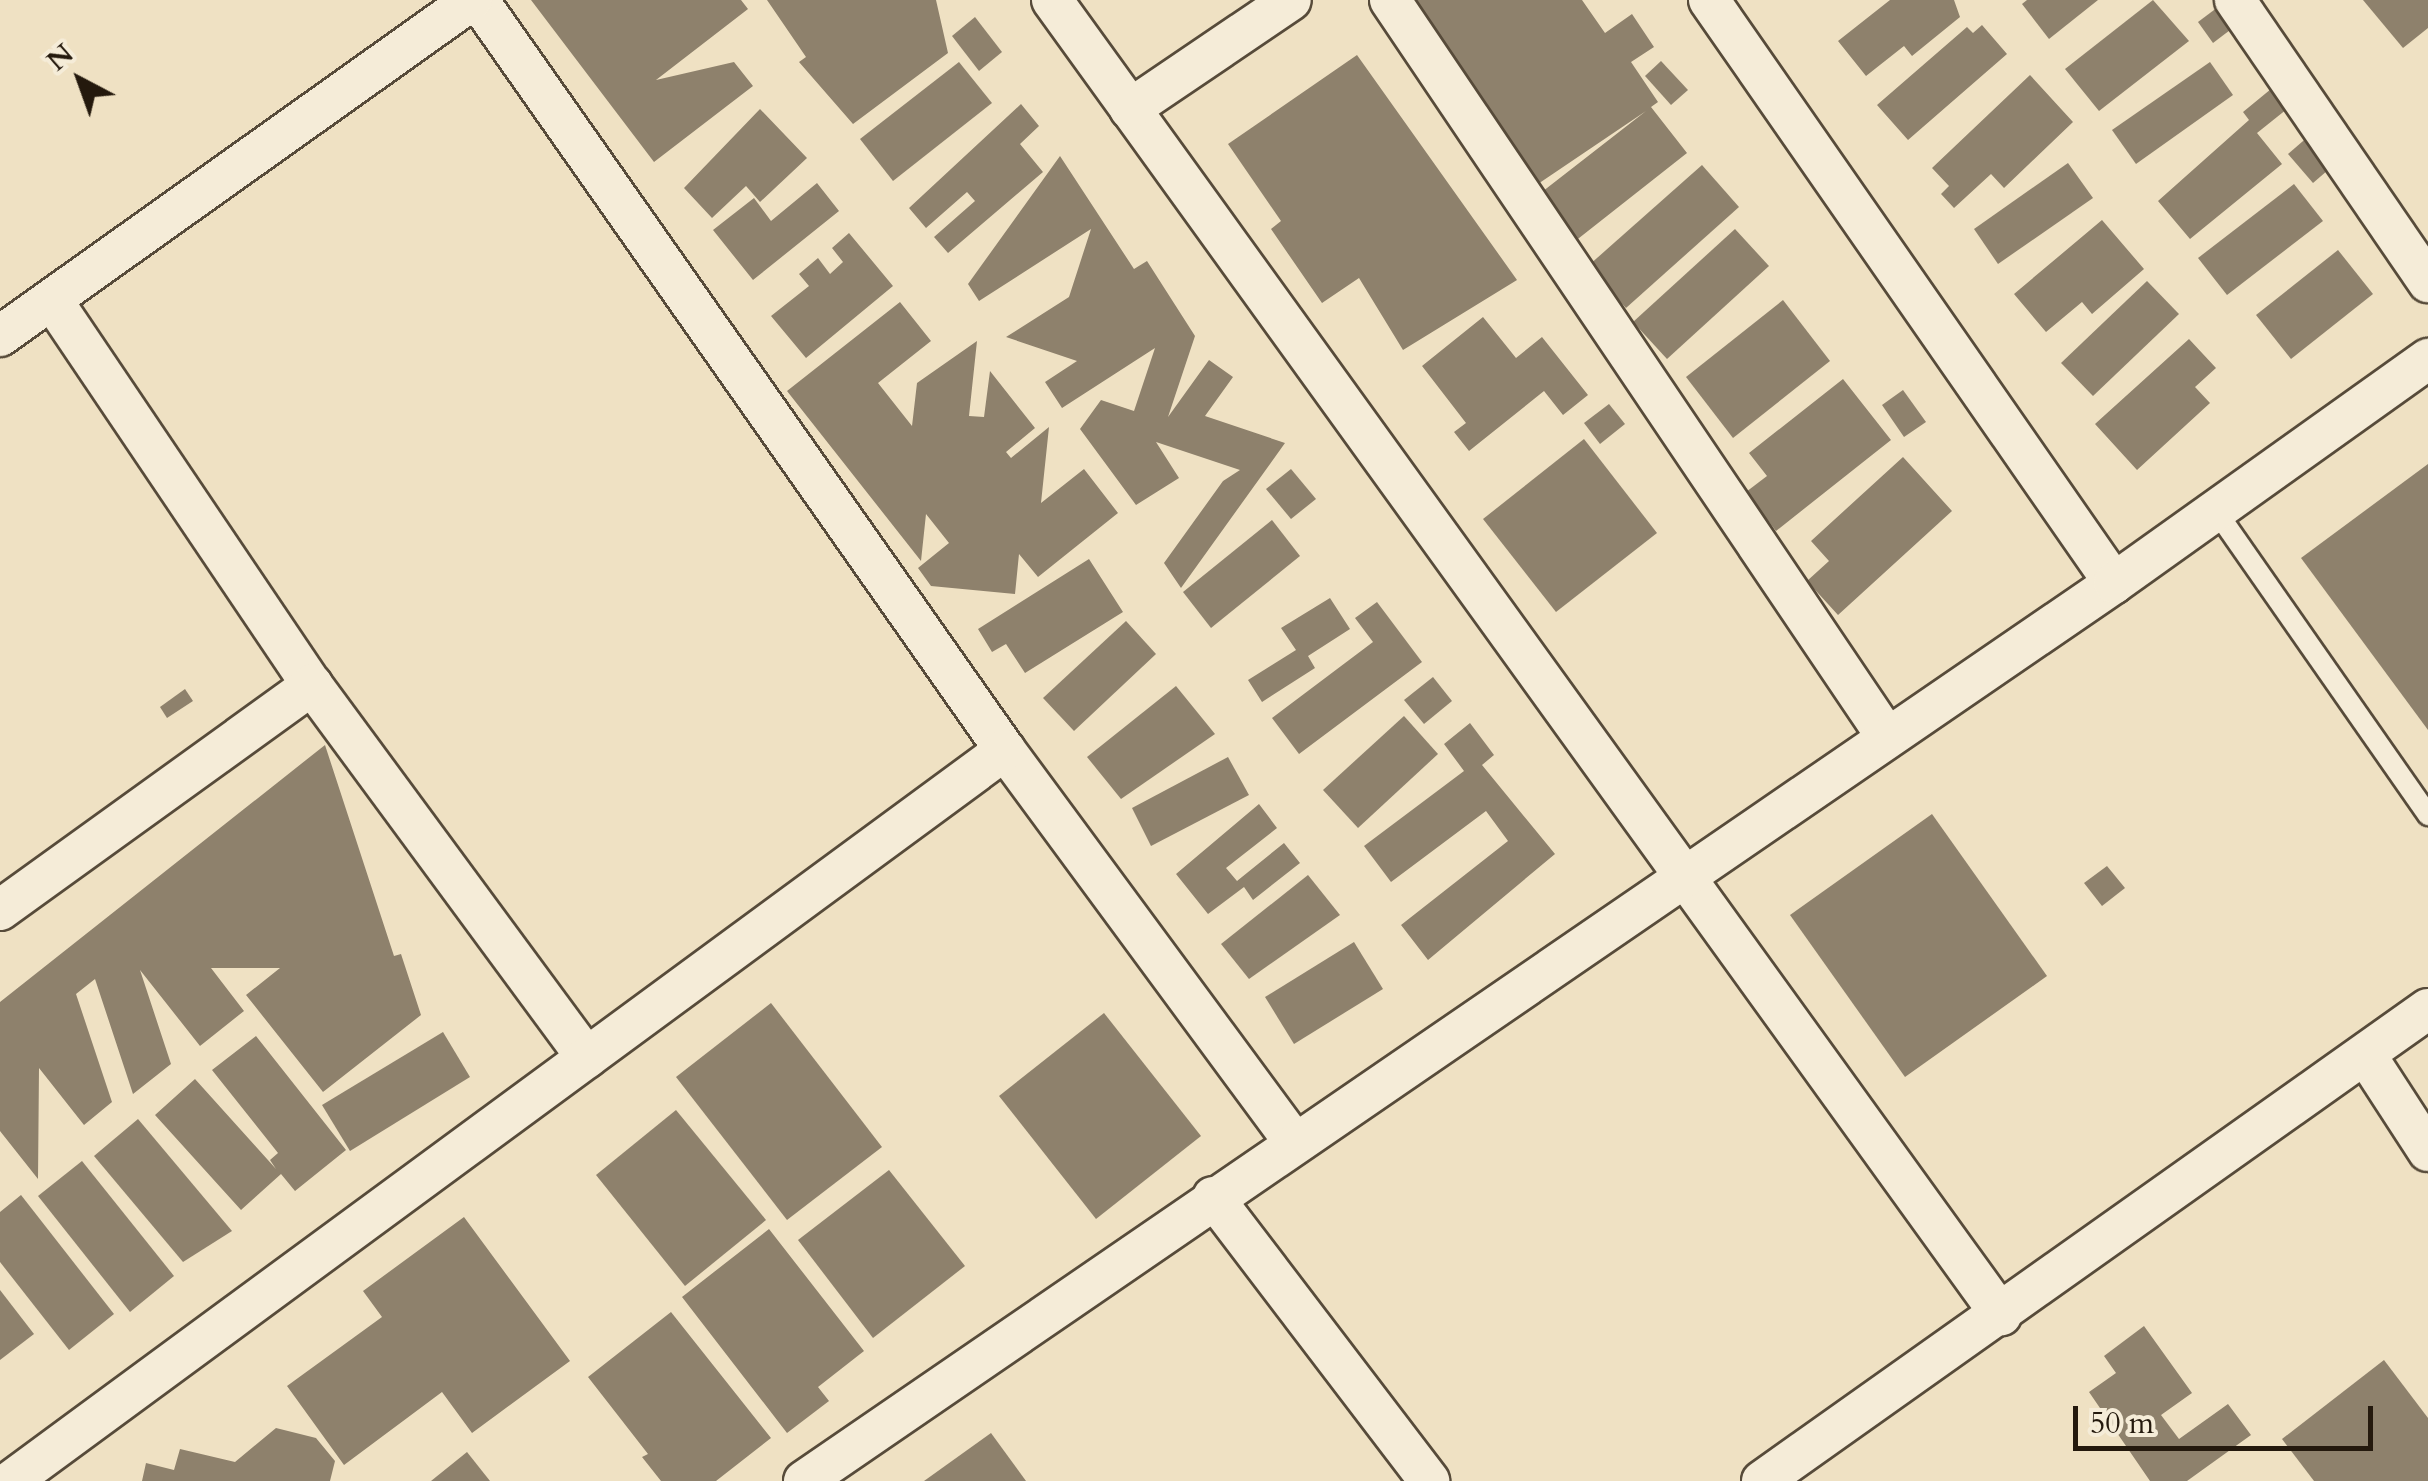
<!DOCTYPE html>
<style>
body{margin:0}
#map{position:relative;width:2428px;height:1481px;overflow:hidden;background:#efe1c3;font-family:Cardo,serif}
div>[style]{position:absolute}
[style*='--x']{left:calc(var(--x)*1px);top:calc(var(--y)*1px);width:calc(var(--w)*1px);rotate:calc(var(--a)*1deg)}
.building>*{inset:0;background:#8e816c}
.roads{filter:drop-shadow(2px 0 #574b3a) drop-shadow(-2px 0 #574b3a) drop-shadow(0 2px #574b3a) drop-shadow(0 -2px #574b3a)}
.service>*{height:20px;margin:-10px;padding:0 10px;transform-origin:10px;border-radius:10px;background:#f5ecd8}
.minor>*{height:40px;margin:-20px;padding:0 20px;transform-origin:20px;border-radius:20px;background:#f5ecd8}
span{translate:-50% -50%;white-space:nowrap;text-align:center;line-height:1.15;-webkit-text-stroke:10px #f5ecd8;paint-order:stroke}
.north{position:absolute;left:30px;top:30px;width:100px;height:100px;-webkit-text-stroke:8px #f5ecd8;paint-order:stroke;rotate:319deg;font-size:28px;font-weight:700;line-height:40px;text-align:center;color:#24190d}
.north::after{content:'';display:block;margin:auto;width:35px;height:45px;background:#24190d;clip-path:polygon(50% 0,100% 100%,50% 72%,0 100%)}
.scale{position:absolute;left:2073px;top:1406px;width:300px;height:45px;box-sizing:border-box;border:5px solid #24190d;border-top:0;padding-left:12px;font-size:30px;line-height:35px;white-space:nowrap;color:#24190d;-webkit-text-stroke:8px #f5ecd8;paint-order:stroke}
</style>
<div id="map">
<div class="building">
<i style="clip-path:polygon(531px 0,741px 0,748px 9px,656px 80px,734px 62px,753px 86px,654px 162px)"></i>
<i style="clip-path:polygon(767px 0,936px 0,948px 53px,853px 124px,799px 62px,806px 57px)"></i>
<i style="clip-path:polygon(1409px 0,1582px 0,1605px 33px,1632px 14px,1654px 47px,1631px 62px,1658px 102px,1651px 107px,1687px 153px,1574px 242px,1538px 195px,1646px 111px,1532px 188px)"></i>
<i style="clip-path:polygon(1890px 0,1954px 0,1960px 17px,1912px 56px,1904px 46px,1866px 76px,1838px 41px)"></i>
<i style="clip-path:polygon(2027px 0,2098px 0,2049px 39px,2022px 4px)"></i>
<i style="clip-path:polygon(2153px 0,2189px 41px,2099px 111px,2065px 69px)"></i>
<i style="clip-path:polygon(2363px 0,2428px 0,2428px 28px,2403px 48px)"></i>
<i style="clip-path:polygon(2222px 4px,2238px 24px,2213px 43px,2198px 22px)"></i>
<i style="clip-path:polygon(975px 17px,1002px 52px,979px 71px,952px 36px)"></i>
<i style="clip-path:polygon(1982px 25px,2007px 54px,1908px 140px,1877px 105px,1967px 27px,1973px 33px)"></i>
<i style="clip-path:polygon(1357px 55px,1517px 280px,1403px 350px,1359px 278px,1322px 303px,1271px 229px,1281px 221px,1228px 144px)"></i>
<i style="clip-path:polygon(1661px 61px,1688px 90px,1671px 105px,1645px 76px)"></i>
<i style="clip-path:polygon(959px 62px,992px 103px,893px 181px,860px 139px)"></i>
<i style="clip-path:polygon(2210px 62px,2233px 95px,2136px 164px,2112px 130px)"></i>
<i style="clip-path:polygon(2030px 75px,2073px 122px,2004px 188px,1991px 174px,1954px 208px,1941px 194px,1949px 186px,1932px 168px)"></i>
<i style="clip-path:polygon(2271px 89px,2287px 109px,2257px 133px,2282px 164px,2190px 239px,2158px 201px,2249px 120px,2243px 112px)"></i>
<i style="clip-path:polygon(1021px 104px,1039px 126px,1020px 144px,1043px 172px,948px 253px,934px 237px,975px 201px,967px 192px,926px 228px,909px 208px)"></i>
<i style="clip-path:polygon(760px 109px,807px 158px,760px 202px,746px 186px,712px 218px,684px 188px)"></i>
<i style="clip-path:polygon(2310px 135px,2335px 164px,2313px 183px,2288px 154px)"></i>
<i style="clip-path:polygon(1060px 156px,1134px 269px,1147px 261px,1195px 336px,1168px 417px,1209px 360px,1233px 377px,1205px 416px,1285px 443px,1181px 588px,1164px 563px,1223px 481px,1240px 470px,1156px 442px,1179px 478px,1136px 505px,1080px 429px,1101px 400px,1134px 411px,1155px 348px,1062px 408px,1045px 382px,1077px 361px,1006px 337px,1069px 297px,1091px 229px,979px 301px,968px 284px)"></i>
<i style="clip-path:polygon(2068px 163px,2093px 198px,1998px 264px,1974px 229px)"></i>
<i style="clip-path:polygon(1702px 165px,1739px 207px,1626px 308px,1588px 266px)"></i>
<i style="clip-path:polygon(817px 183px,839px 211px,753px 280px,713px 230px,754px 198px,771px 221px)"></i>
<i style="clip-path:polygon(2294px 184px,2323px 221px,2227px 295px,2198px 258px)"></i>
<i style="clip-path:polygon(2102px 220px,2144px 269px,2092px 314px,2082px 302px,2046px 332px,2014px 294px)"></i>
<i style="clip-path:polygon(1735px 229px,1769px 266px,1667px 359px,1633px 322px)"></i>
<i style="clip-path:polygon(849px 233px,893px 286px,806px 358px,771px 316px,809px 286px,799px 274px,818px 258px,830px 274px,843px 262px,832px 248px)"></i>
<i style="clip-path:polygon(2338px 250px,2373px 294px,2291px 359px,2256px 315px)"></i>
<i style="clip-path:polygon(2147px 281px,2179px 314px,2093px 396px,2061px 363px)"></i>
<i style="clip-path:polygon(1783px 300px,1830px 361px,1733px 438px,1686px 377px)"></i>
<i style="clip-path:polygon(900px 302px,931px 341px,878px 383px,912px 426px,917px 383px,977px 341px,969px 416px,984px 417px,990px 371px,1035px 428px,1006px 452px,1011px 458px,1049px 427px,1041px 503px,1084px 469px,1118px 513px,1038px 577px,1019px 554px,1015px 594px,931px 586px,918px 568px,949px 543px,926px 514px,921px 561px,787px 391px)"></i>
<i style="clip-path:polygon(1483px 317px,1516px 358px,1542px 337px,1588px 395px,1563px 415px,1544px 391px,1469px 451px,1454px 432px,1466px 423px,1422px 366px)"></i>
<i style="clip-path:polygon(2189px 339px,2216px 368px,2195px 387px,2210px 403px,2137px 470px,2095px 424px)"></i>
<i style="clip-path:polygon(1843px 379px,1891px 440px,1776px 531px,1746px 492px,1767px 476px,1749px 453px)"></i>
<i style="clip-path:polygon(1903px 390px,1926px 422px,1904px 437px,1882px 405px)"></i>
<i style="clip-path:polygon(1609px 404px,1625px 424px,1600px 444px,1584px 423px)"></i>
<i style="clip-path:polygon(1584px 439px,1657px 533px,1556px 612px,1483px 519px)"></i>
<i style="clip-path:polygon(1903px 457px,1952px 511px,1838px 615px,1807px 581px,1829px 561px,1811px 541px)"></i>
<i style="clip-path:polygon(2428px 464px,2428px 730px,2301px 558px)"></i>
<i style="clip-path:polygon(1291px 469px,1316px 499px,1291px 519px,1266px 489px)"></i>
<i style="clip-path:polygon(1272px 520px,1300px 556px,1211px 628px,1183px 592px)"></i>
<i style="clip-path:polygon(1089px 559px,1123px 612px,1025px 673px,1006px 644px,992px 652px,978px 629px)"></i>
<i style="clip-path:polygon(1330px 598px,1350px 629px,1308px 656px,1315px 668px,1262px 702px,1248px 680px,1296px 650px,1281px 628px)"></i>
<i style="clip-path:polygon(1377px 602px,1422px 662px,1299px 754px,1272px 718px,1373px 642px,1355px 618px)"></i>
<i style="clip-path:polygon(1126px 621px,1156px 654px,1074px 731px,1043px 698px)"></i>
<i style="clip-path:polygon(1433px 677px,1452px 701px,1424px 724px,1404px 700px)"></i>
<i style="clip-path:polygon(1176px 686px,1215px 734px,1121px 799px,1087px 757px)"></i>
<i style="clip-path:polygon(185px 689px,193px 701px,167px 718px,160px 707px)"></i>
<i style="clip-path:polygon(1404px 716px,1438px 754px,1358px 828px,1323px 790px)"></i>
<i style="clip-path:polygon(1470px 723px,1494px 755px,1482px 765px,1555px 854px,1428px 960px,1401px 925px,1508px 841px,1486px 811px,1391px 882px,1364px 846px,1464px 771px,1444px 744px)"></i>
<i style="clip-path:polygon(325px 745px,394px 956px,401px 954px,421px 1015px,323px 1092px,246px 995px,280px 968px,211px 968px,244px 1011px,200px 1046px,140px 970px,171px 1064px,133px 1094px,95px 979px,76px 994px,112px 1102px,84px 1125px,39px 1068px,38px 1179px,0 1131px,0 1002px)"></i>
<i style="clip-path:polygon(1228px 757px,1249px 795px,1151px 846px,1132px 808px)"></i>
<i style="clip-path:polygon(1259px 804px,1277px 828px,1226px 868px,1237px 881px,1284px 843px,1300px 863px,1253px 900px,1244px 887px,1208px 914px,1176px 874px)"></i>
<i style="clip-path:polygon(1932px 814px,2047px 976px,1905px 1077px,1790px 915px)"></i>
<i style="clip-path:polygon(2107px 866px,2125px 888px,2102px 906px,2084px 883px)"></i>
<i style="clip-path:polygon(1308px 875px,1340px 915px,1249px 979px,1221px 944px)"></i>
<i style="clip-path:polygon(1354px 942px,1383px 989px,1294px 1044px,1265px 997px)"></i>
<i style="clip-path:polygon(771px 1003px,882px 1147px,787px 1220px,676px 1077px)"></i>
<i style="clip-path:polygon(1104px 1013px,1201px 1136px,1096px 1219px,999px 1096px)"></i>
<i style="clip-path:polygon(443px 1032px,470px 1077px,350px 1151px,322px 1105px)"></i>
<i style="clip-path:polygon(256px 1036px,346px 1150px,295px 1191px,281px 1174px,241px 1210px,155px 1115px,195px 1079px,276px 1169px,270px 1160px,278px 1153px,212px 1070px)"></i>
<i style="clip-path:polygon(676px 1110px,766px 1220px,685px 1286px,596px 1175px)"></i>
<i style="clip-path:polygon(138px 1119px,232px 1231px,183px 1262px,94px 1156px)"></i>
<i style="clip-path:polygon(82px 1161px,174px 1276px,130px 1312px,38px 1196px)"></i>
<i style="clip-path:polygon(889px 1170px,965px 1266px,873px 1338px,798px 1240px)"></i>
<i style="clip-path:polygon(21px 1195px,114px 1314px,69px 1350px,0 1262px,0 1212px)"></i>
<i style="clip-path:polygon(464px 1217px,570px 1361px,472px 1433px,442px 1392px,344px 1465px,287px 1386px,382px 1317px,363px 1291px)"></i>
<i style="clip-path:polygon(769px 1229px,864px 1351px,818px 1387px,829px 1401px,787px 1433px,682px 1297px)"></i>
<i style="clip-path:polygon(0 1290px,34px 1334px,0 1360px)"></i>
<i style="clip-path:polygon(671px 1312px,771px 1438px,716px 1481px,661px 1481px,642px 1457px,648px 1454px,588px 1377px)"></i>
<i style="clip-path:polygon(2144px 1326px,2192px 1393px,2161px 1415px,2179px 1439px,2228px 1404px,2251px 1435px,2187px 1481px,2150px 1481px,2089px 1392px,2116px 1373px,2104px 1356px)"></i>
<i style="clip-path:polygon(2384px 1360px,2428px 1418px,2428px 1481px,2314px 1481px,2282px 1439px)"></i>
<i style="clip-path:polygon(276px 1428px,316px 1438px,335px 1461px,330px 1481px,142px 1481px,146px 1463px,174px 1470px,180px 1449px,235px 1462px)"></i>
<i style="clip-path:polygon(991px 1433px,1026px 1481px,924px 1481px)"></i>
<i style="clip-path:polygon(467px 1452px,490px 1481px,431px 1481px)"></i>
</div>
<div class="roads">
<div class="service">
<i style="--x:2216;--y:511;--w:371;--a:55.1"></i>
</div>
<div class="minor">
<i style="--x:478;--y:0;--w:917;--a:54.91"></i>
<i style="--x:1005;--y:750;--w:486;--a:53.6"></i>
<i style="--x:1052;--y:0;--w:1622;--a:54.18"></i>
<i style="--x:1390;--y:0;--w:889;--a:56.01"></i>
<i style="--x:1709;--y:0;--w:710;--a:55.21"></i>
<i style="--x:2235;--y:0;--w:342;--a:55.6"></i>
<i style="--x:1130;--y:109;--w:194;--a:-34.1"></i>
<i style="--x:52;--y:300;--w:465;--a:56"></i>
<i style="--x:312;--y:685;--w:463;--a:53.6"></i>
<i style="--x:0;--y:336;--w:579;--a:-35.45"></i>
<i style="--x:0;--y:910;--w:385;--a:-35.8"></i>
<i style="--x:2367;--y:1057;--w:112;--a:57"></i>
<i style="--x:1213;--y:1197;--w:357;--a:52.7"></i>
<i style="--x:11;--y:1481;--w:1234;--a:-36.33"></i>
<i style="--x:804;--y:1481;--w:1588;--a:-34.43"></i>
<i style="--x:2114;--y:583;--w:386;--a:-35.5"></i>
<i style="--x:1762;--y:1481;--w:816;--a:-35.33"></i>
</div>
</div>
<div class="north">N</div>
<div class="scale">50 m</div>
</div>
